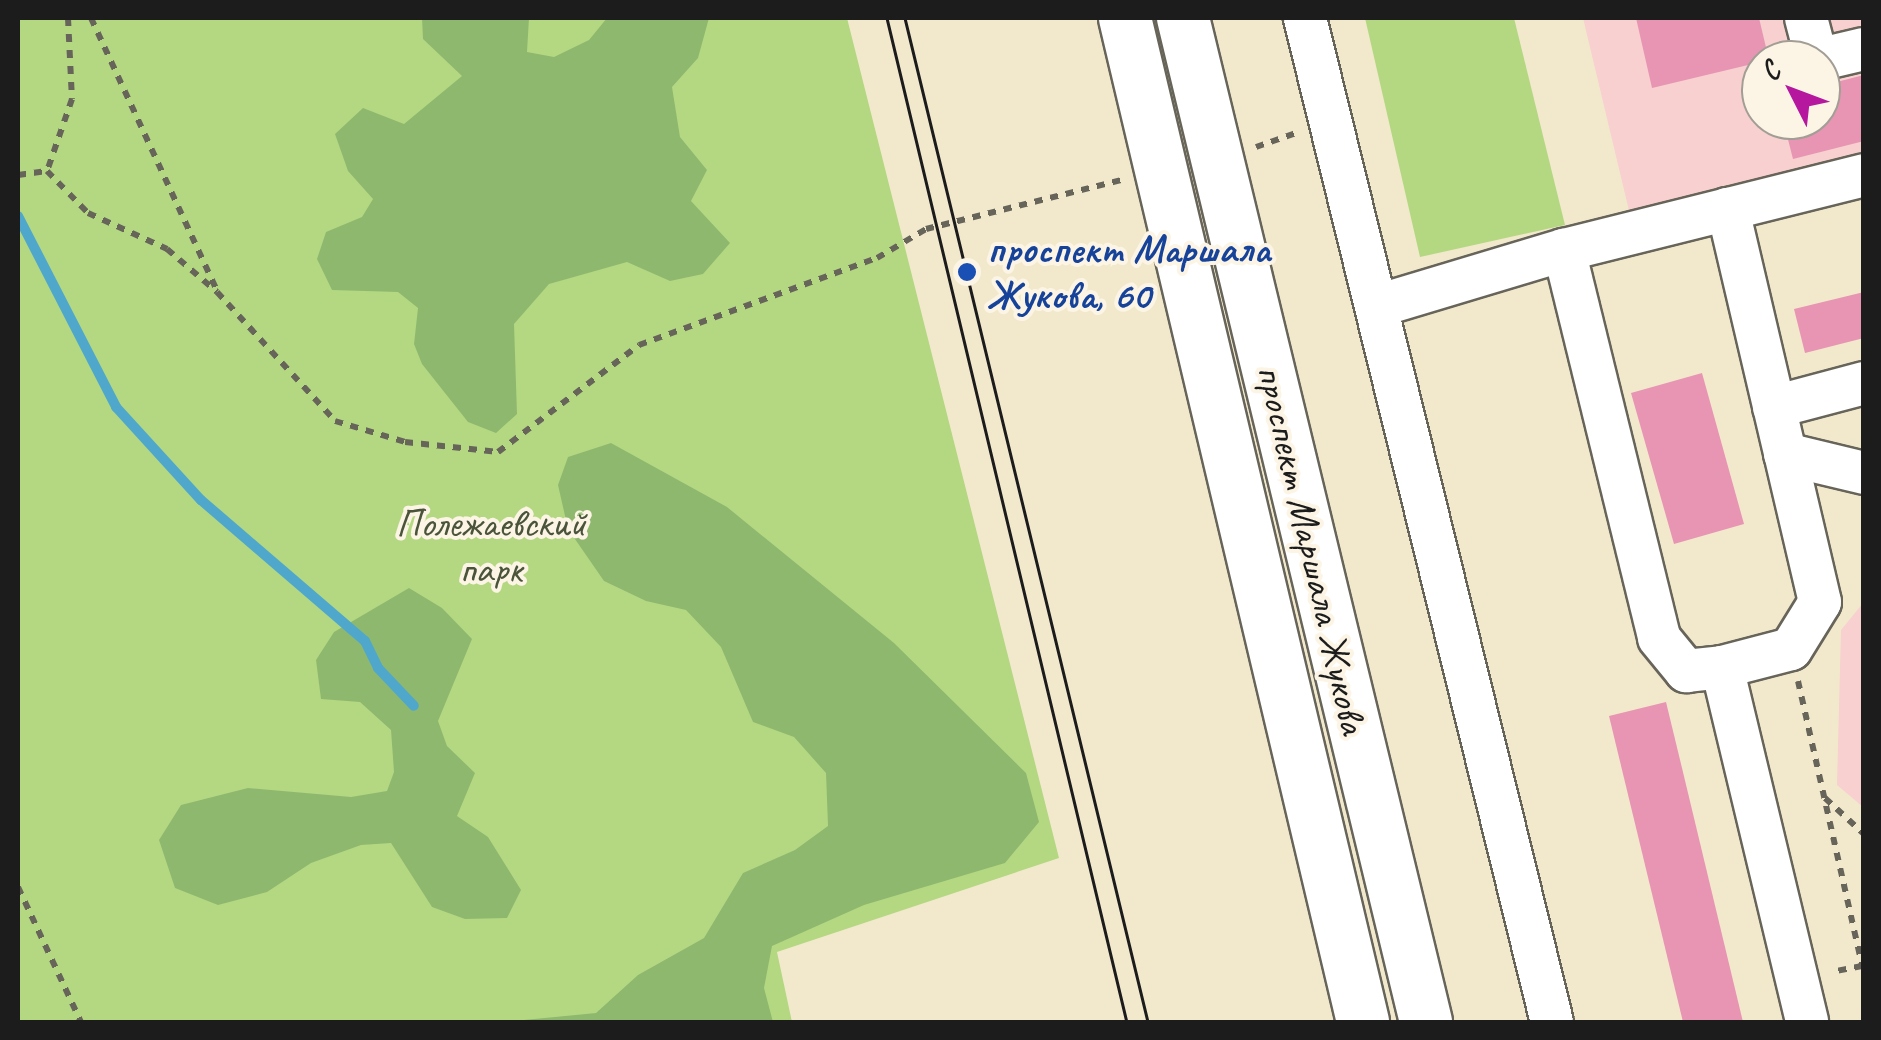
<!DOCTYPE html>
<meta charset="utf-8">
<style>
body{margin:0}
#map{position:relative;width:1881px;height:1040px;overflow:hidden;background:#f2e9cd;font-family:Caveat,sans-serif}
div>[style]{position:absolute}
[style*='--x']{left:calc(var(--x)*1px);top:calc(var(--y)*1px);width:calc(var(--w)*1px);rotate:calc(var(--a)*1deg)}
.built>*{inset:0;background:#f7d0cf}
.green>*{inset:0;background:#b4d881}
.forest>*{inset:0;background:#8fb86f}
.stream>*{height:10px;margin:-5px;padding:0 5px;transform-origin:5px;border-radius:5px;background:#4fa8cc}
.building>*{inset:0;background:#e795b3}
.path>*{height:6px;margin-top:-3px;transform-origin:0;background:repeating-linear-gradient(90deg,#67645a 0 8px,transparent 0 16px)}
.roads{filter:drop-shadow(2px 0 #67645a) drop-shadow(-2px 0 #67645a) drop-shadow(0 2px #67645a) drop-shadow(0 -2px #67645a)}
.minor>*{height:42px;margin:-21px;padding:0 21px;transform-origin:21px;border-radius:21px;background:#fff}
.major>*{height:52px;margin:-26px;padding:0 26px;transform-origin:26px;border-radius:26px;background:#fff}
.tram>*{height:2.5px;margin:-1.25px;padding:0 1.25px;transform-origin:1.25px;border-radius:1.25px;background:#1c1c1c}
.dots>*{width:28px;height:28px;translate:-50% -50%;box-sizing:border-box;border:5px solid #fcf5e5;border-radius:50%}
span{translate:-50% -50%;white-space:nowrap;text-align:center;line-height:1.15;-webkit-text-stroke:8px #fcf5e5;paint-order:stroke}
.transit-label{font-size:40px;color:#164399;font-weight:700}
.left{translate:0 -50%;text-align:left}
.park-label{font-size:40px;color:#4a543a}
.street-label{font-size:40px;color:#1c1c1c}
.frame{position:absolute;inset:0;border:20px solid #1c1c1c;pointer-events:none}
.north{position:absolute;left:1741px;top:40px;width:100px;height:100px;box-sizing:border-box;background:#fcf5e5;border:2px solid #a29e95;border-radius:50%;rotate:312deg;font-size:28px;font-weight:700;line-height:40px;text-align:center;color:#1c1c1c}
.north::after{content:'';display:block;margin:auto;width:35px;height:45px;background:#b5179e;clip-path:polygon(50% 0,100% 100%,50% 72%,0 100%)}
</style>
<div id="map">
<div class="built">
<i style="clip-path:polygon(evenodd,1583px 18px,1863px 18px,1863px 164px,1631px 219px,1583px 18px,1761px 60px,1821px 60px,1821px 120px,1761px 120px,1761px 60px)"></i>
<i style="clip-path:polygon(1863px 603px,1863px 807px,1837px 785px,1841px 630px)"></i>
</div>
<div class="green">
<i style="clip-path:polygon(18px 18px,847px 18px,1059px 858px,777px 952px,792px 1022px,18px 1022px)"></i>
<i style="clip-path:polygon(1365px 18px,1514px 18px,1565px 225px,1420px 257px)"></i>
</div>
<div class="forest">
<i style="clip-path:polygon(422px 18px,529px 18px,527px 52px,554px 57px,589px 40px,607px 18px,709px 18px,698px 58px,672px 87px,680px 137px,707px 170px,691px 201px,730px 243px,703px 274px,670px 281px,627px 262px,549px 284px,514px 324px,517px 414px,496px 433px,468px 422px,422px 364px,414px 344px,418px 308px,398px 292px,332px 290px,317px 259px,326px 232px,362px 217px,373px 199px,348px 171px,335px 134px,363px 108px,404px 124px,462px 76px,423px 39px)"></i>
<i style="clip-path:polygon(611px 443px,727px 507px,894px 643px,1026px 773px,1039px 822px,1005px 863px,864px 905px,772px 946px,764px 988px,773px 1022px,504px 1022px,596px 1013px,638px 975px,704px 938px,743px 873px,795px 850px,828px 826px,826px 773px,794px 737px,753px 722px,721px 647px,686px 610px,646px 601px,604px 581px,568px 529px,558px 485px,568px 457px)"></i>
<i style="clip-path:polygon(409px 588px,442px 608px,472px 639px,438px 721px,447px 746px,475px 773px,457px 816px,488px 837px,521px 890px,507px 918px,465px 919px,432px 907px,391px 843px,361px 845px,311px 863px,267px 892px,218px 905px,175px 888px,159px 840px,181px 805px,248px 788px,351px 797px,387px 791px,394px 772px,391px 730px,360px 702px,321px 699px,316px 660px,334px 632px)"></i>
</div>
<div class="stream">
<i style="--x:18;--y:216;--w:215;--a:62.8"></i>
<i style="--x:116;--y:407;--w:126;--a:47.6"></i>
<i style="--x:201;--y:500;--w:216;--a:40.7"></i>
<i style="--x:365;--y:641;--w:30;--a:64"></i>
<i style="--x:378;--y:668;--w:52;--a:46.5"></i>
</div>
<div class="building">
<i style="clip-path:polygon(1636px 18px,1759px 18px,1769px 60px,1652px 88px)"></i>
<i style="clip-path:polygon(1864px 75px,1864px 141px,1793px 159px,1783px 120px,1821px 120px,1821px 86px)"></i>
<i style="clip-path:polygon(1864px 292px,1864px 338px,1805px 353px,1794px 309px)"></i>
<i style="clip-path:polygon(1702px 373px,1744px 524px,1674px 544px,1631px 393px)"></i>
<i style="clip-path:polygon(1666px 702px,1682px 768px,1743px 1022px,1683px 1022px,1609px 716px)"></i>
</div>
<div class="path">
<i style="--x:68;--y:18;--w:81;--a:87.2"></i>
<i style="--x:72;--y:99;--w:76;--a:109.1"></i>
<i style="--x:47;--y:171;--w:59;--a:45.7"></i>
<i style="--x:88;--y:213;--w:87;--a:24.5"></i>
<i style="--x:167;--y:249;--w:66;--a:40.7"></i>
<i style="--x:217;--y:292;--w:175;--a:47.5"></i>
<i style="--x:335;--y:421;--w:73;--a:16.7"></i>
<i style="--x:405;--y:442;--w:94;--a:6.1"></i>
<i style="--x:498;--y:452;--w:177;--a:-37.2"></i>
<i style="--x:639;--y:345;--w:253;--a:-20.1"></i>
<i style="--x:877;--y:258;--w:57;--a:-30.6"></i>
<i style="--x:926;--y:229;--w:205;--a:-14.1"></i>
<i style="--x:91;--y:18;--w:298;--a:65.2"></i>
<i style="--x:1256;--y:147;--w:42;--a:-19.3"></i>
<i style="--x:18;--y:175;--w:29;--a:-8"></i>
<i style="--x:1798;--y:681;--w:292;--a:77.3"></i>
<i style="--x:1862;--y:966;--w:31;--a:169"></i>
<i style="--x:1825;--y:798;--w:53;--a:42.7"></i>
<i style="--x:18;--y:887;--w:149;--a:65"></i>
</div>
<div class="roads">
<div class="minor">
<i style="--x:1305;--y:18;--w:1034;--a:76.18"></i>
<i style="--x:1806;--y:18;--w:43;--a:75.3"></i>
<i style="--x:1817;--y:60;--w:48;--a:-13.2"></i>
<i style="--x:1564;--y:250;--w:309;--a:-14"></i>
<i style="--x:1377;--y:306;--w:195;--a:-16.7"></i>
<i style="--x:1564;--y:250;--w:399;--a:76.2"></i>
<i style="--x:1659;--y:638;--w:43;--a:50.7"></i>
<i style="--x:1686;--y:671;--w:36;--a:-6"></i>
<i style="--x:1722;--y:667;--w:365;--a:76.5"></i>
<i style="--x:1774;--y:407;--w:93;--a:-14.9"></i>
<i style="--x:1785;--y:454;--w:81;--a:13.5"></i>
<i style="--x:1722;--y:667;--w:71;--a:-14.6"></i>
<i style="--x:1791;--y:649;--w:55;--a:-58.3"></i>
<i style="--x:1820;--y:602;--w:404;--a:-103.2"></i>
</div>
<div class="major">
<i style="--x:1125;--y:18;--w:1032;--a:76.66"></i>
<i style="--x:1183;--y:18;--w:1033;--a:76.39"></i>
</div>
</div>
<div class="tram">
<i style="--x:887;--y:18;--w:1032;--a:76.56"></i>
<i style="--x:905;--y:18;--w:1033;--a:76.39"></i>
</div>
<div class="dots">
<i style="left:967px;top:272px;background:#1a4fb4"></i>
</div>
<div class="transit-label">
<span class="left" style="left:987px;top:272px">проспект Маршала<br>Жукова, 60</span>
</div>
<div class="park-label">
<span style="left:491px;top:546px">Полежаевский<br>парк</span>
</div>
<div class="street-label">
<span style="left:1312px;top:549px;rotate:77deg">проспект Маршала Жукова</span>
</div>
<div class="frame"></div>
<div class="north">С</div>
</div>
